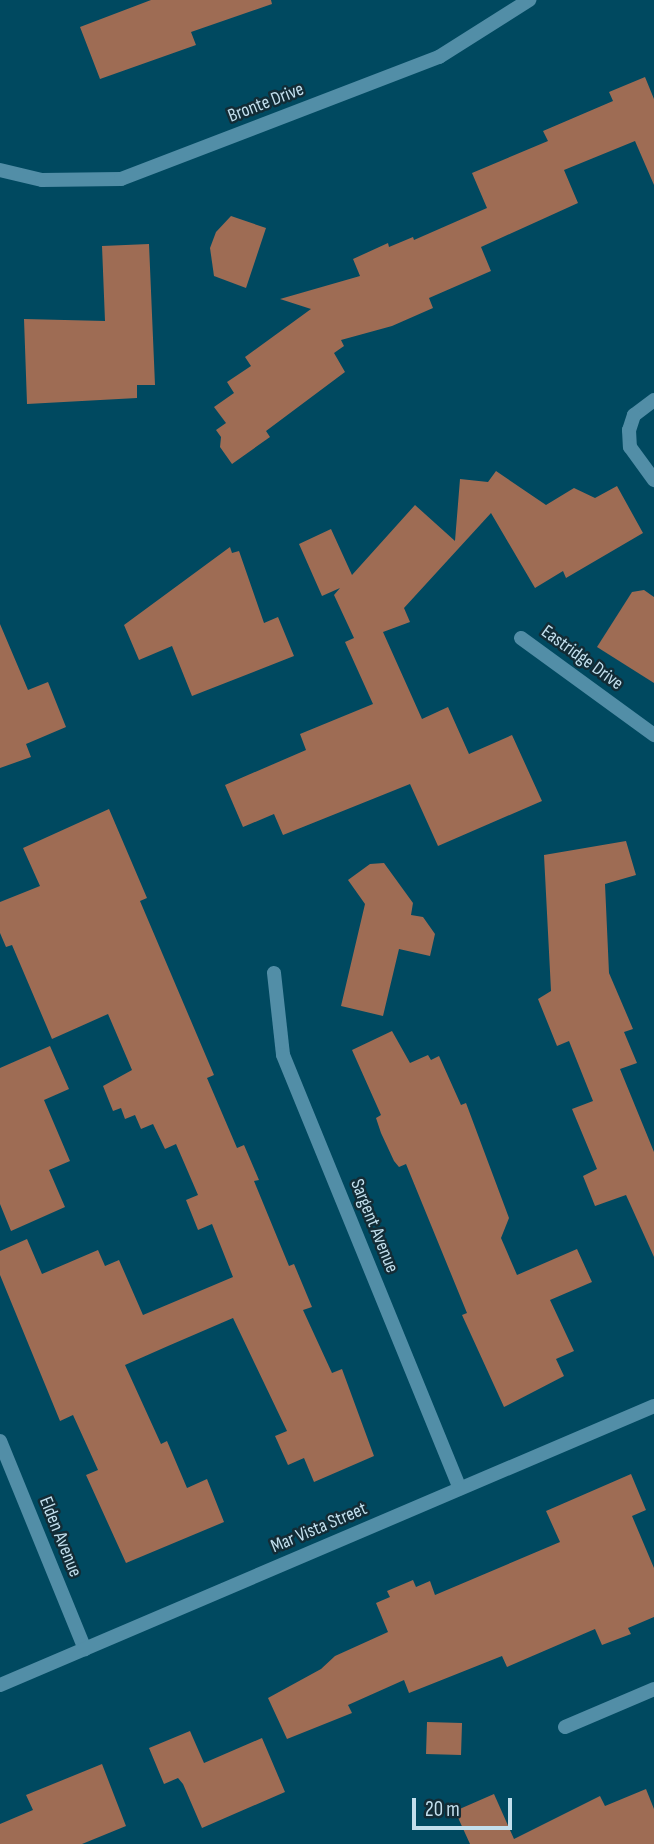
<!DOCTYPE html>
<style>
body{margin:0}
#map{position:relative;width:654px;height:1844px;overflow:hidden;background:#004960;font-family:"Sofia Sans Condensed",sans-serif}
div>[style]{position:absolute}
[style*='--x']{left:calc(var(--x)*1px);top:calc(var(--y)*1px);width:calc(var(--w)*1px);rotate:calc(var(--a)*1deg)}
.building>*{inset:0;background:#9e6c54}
.minor>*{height:14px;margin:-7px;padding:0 7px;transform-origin:7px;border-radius:7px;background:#528ea7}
.tertiary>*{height:14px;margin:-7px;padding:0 7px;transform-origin:7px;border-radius:7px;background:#528ea7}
span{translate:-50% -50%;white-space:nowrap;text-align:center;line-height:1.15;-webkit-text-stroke:5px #132c36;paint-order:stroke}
.street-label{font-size:19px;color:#c2dfed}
.scale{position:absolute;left:412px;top:1798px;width:100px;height:32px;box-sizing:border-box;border:4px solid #c2dfed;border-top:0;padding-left:9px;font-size:21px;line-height:24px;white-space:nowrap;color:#c2dfed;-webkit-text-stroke:5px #132c36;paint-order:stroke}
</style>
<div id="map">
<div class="building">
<i style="clip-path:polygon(151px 0,271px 0,272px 4px,191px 32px,196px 45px,100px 79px,80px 27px)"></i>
<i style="clip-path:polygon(645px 77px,654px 99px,654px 185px,635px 141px,564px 170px,578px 203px,481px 247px,491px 271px,429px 298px,433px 308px,392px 326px,341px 340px,344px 346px,334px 353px,345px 372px,266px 431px,270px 437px,232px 464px,220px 447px,221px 437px,216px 430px,226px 423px,214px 407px,234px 393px,227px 382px,251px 366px,245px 357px,311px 309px,280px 299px,360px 276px,353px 259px,388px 243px,389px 247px,413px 237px,414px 240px,487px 208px,472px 173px,548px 141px,543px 131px,613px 101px,609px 92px)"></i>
<i style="clip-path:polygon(231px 216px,266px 228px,246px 288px,214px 276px,210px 248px,216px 232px)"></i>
<i style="clip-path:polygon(149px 244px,155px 385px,137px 385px,137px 398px,27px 404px,24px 319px,105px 321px,102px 246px)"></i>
<i style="clip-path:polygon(496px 471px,546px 505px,574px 488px,595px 498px,617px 486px,643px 533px,566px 578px,563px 571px,535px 588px,491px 513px,404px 608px,410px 622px,383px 632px,422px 719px,448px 707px,469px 754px,512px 735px,542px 801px,438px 846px,410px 784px,283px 835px,274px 814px,243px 827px,225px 785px,306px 750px,300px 734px,373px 704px,345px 642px,354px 638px,334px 595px,340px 588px,322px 596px,299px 544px,331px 529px,352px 575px,415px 505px,455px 541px,460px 479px,488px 482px)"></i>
<i style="clip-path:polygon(230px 547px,232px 553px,239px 551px,264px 623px,278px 617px,294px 656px,192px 696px,172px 646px,139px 660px,124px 625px)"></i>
<i style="clip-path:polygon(644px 590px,654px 597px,654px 683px,597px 647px,632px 592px)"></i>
<i style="clip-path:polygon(0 624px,28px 690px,48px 682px,66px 727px,26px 744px,31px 757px,0 768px)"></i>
<i style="clip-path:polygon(109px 809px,147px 898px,140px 901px,214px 1075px,207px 1078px,237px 1148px,244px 1145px,259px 1180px,254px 1181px,289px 1266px,294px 1264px,312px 1307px,303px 1310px,332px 1373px,342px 1369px,374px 1456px,314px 1482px,304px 1458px,288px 1465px,275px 1436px,287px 1431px,233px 1318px,168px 1346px,125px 1365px,161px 1444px,167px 1441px,187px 1488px,207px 1479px,224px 1522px,126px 1563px,86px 1475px,98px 1470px,73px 1415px,60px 1421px,0 1275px,0 1251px,27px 1239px,42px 1274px,98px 1250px,105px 1266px,119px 1260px,143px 1315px,233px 1277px,212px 1224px,198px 1230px,186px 1200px,198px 1195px,176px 1144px,165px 1149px,153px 1124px,141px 1129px,135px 1115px,125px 1119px,121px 1108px,113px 1111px,103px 1086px,132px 1070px,108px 1014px,52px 1039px,12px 945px,6px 947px,0 933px,0 902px,40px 886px,23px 848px)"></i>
<i style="clip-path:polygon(626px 841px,636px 875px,605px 884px,609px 973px,633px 1029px,624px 1032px,637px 1063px,620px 1069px,654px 1152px,654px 1257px,626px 1195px,595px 1206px,583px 1176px,597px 1169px,572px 1109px,593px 1101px,569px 1041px,557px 1046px,538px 999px,551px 991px,544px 855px)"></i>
<i style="clip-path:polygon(384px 863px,413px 903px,411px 915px,423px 917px,435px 934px,430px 956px,399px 949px,383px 1016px,341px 1006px,365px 904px,348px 880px,370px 864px)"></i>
<i style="clip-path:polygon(392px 1031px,410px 1063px,428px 1055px,431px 1060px,439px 1056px,461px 1105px,466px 1103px,509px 1218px,501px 1238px,517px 1275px,577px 1249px,592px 1282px,550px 1300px,574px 1351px,556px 1359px,564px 1376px,504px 1407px,462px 1315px,467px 1313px,406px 1164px,399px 1167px,394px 1161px,381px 1133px,376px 1118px,381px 1115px,352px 1050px)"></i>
<i style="clip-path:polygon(50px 1046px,69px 1089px,44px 1100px,70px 1161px,49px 1170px,65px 1207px,11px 1231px,0 1204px,0 1068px)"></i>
<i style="clip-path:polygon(631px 1474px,646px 1510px,632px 1516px,654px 1568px,654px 1617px,628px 1628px,631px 1634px,602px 1645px,595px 1629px,507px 1667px,502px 1656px,409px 1693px,404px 1680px,348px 1705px,352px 1713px,287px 1739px,268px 1698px,321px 1669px,335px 1656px,388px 1632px,376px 1603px,390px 1597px,387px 1591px,413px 1580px,416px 1587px,430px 1581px,435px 1595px,560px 1542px,546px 1511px)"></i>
<i style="clip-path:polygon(427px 1722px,462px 1723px,461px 1755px,426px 1754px)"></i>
<i style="clip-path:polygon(190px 1731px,204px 1763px,262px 1738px,285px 1792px,202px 1828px,183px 1784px,178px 1778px,164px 1784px,149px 1748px)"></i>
<i style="clip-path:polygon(102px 1764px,126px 1826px,82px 1844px,0 1844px,0 1824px,33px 1810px,26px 1795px)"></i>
<i style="clip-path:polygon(646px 1789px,654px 1809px,654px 1844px,470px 1844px,455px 1811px,494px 1794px,514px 1839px,600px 1796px,605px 1806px)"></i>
</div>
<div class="minor">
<i style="--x:0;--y:170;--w:43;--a:13.4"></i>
<i style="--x:42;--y:180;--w:79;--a:-0.7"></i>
<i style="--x:121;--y:179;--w:341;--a:-21"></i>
<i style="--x:439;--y:57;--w:107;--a:-32.3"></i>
<i style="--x:654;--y:400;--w:25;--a:143"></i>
<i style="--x:634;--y:415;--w:16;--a:108"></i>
<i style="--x:629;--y:430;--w:17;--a:87"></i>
<i style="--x:630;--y:447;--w:41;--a:54"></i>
<i style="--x:521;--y:638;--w:165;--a:36.1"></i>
<i style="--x:274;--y:973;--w:82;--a:83.7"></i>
<i style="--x:283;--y:1055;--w:468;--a:67.8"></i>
<i style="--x:0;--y:1441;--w:225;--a:67.8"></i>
<i style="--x:565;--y:1727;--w:97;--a:-23.1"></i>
</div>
<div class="tertiary">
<i style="--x:0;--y:1685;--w:711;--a:-23.1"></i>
</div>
<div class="street-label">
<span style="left:266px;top:103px;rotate:-21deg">Bronte Drive</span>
<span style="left:582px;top:658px;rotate:36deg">Eastridge Drive</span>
<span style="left:374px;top:1226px;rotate:68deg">Sargent Avenue</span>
<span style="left:319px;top:1528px;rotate:-23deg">Mar Vista Street</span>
<span style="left:60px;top:1537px;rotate:68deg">Elden Avenue</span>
</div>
<div class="scale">20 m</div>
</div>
